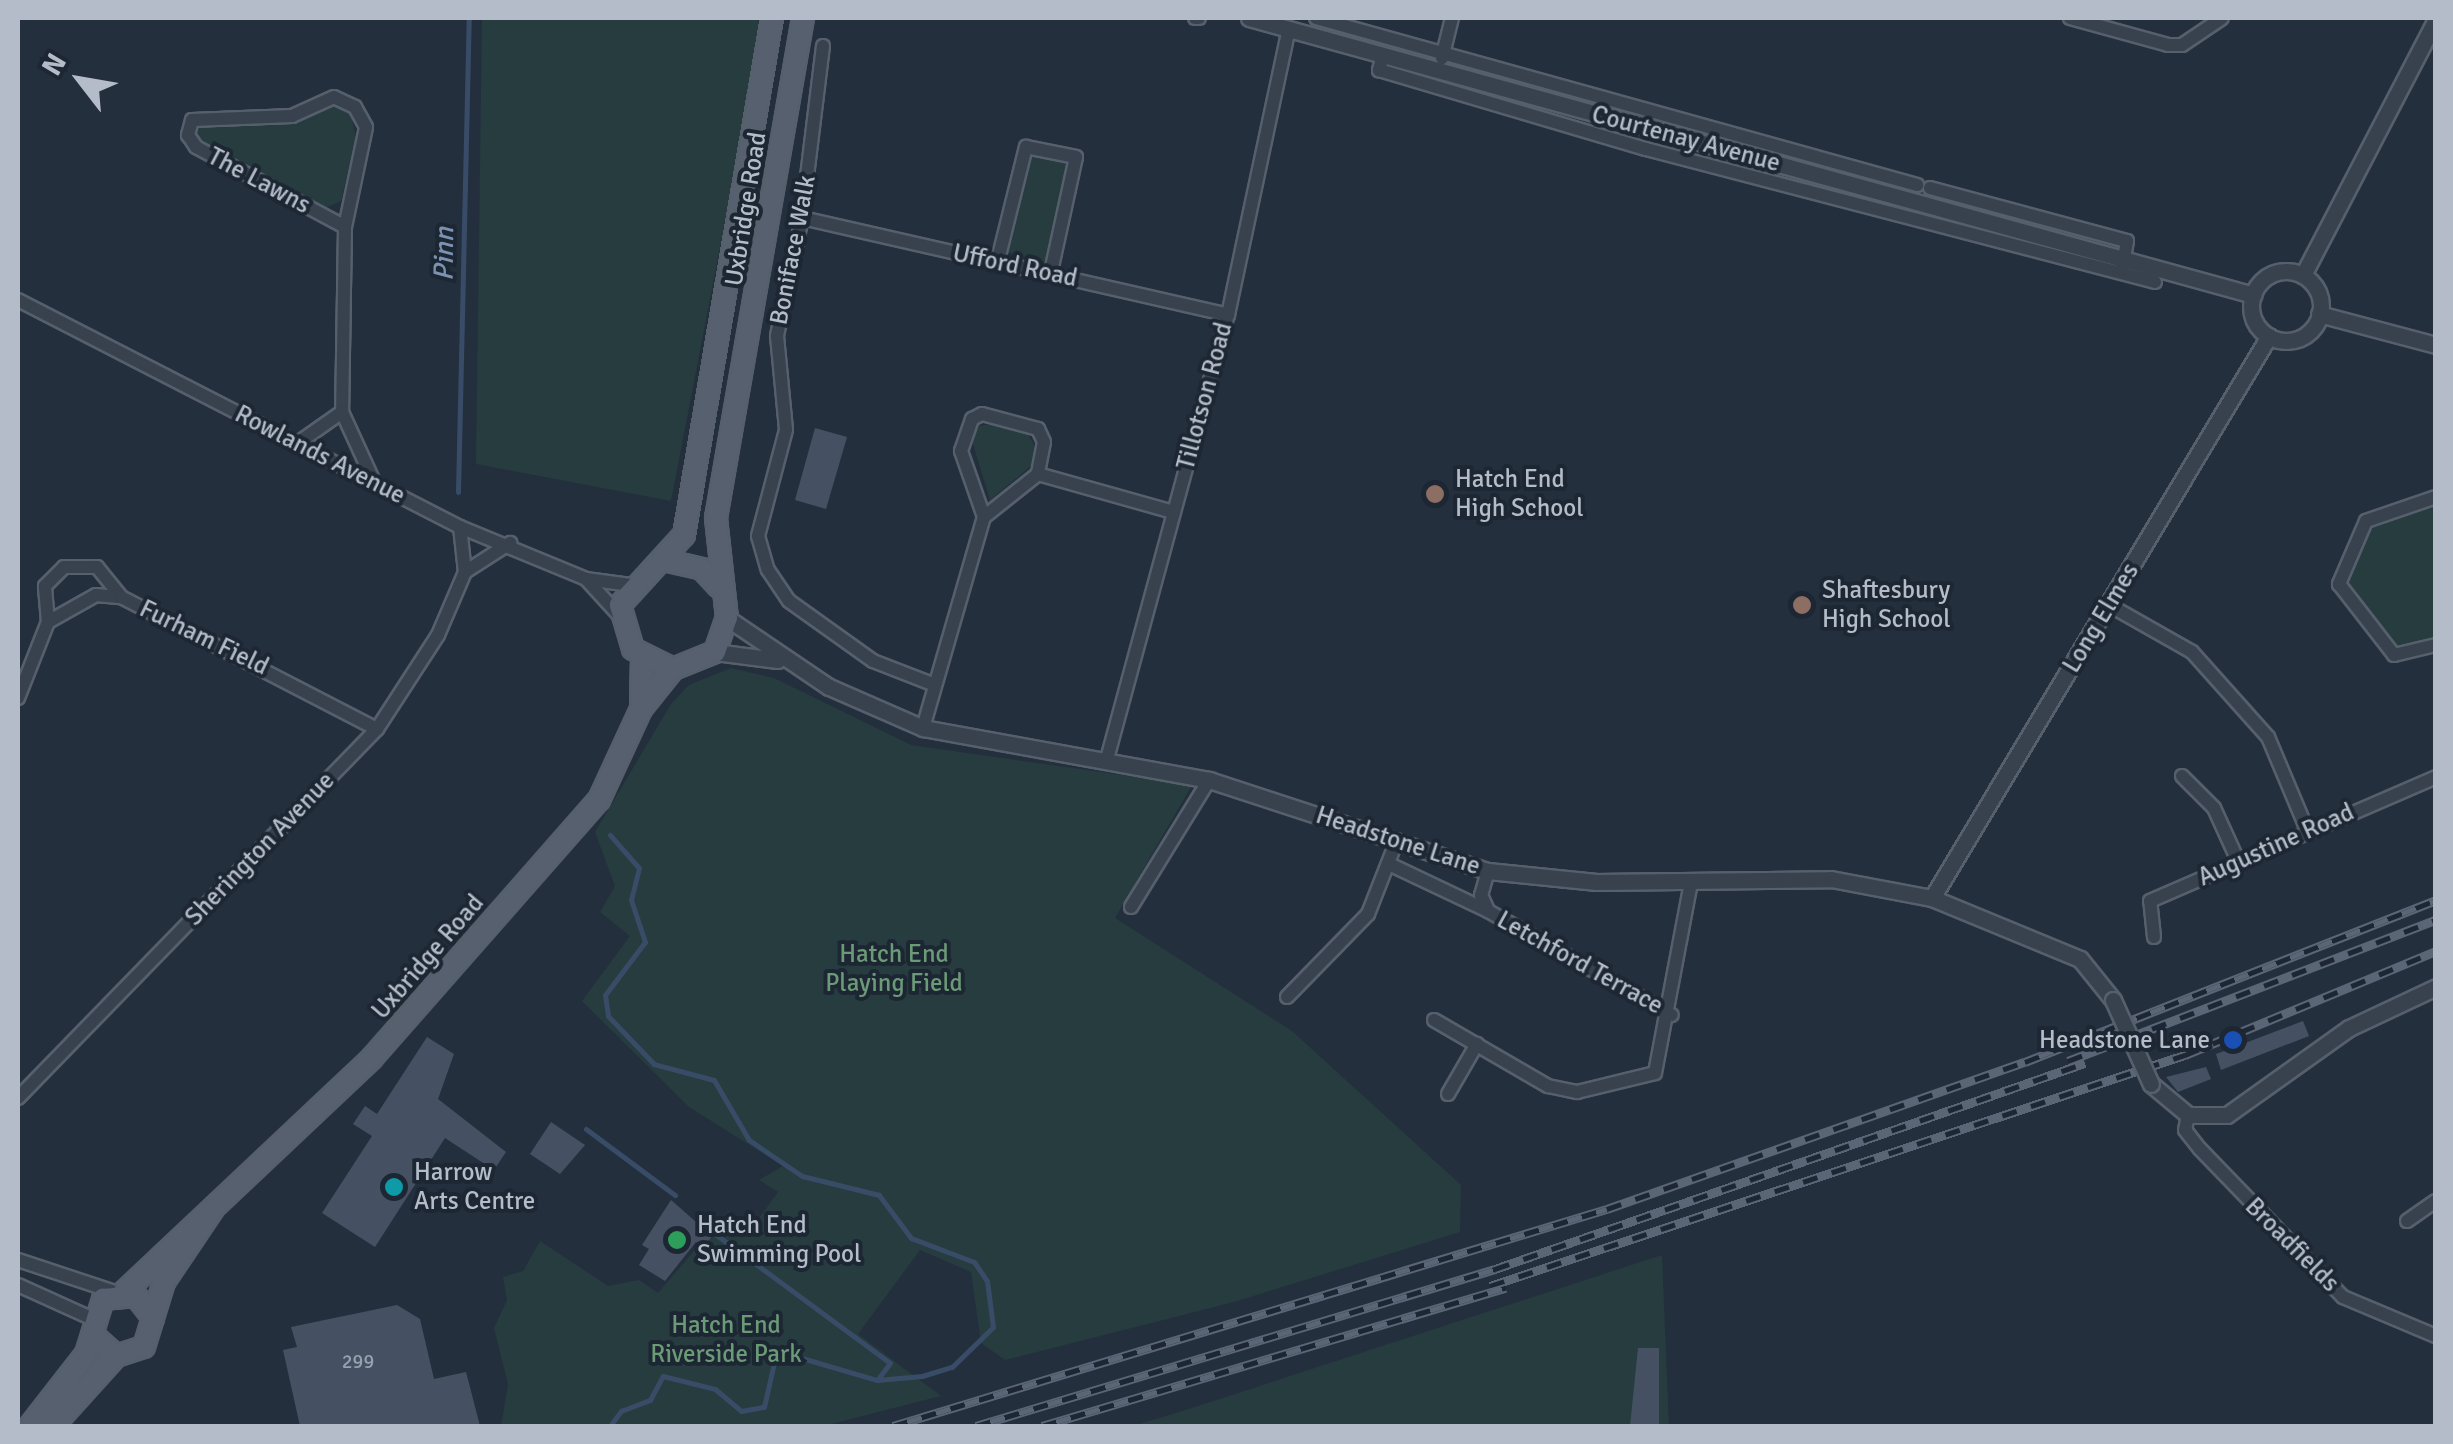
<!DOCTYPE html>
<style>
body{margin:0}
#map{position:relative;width:2453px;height:1444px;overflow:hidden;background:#242f3e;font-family:Signika,sans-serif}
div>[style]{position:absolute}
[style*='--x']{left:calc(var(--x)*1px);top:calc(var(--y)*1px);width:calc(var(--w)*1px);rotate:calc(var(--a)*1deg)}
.green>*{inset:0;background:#263c3f}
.stream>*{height:5px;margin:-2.5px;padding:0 2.5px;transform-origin:2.5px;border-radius:2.5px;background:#394c67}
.building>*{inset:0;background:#455162}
.roads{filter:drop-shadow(2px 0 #565f6c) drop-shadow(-2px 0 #565f6c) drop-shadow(0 2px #565f6c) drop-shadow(0 -2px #565f6c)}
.minor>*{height:12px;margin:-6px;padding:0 6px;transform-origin:6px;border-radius:6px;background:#38414e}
.tertiary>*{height:15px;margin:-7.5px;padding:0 7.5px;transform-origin:7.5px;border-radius:7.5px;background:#38414e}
.tertiary>.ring{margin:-7.5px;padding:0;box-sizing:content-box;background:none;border:15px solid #38414e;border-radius:50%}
.primary>*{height:20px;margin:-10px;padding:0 10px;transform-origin:10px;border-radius:10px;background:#56606e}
.rail>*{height:9px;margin-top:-4.5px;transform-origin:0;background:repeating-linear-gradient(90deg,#1d2633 0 15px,#5a6575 0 30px);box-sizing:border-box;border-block:2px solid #5a6575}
.bridges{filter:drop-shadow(2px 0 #565f6c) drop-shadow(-2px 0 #565f6c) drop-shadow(0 2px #565f6c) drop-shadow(0 -2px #565f6c)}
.tertiary-bridge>*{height:15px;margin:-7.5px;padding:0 7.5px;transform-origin:7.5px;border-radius:7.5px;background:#38414e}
.dots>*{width:28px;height:28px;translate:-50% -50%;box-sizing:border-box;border:5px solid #1d2633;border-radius:50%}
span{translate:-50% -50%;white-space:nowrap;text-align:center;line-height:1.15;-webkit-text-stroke:8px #1d2633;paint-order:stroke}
.number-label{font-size:20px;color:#98a1af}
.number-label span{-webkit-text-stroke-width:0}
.street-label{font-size:25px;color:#b4bcc9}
.poi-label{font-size:25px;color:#b4bcc9}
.left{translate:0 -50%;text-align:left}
.right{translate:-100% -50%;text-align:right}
.park-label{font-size:25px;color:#6b9a76}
.water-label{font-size:28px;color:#7c92b1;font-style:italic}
.frame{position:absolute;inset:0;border:20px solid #b4bcc9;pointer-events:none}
.north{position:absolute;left:30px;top:30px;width:100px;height:100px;-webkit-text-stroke:8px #1d2633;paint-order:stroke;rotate:301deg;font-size:28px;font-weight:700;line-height:40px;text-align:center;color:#b4bcc9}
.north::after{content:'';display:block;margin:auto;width:35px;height:45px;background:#b4bcc9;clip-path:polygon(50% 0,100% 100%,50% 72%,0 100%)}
</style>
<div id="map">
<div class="green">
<i style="clip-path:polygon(482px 18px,757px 18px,762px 30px,671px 501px,476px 464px)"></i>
<i style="clip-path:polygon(326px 106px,350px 110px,356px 138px,341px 201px,325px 208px,201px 143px,195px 130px,210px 119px,303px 120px)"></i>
<i style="clip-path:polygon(1030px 156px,1069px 164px,1045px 262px,1007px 252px)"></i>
<i style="clip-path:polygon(993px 424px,1028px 434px,1036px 449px,1031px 466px,990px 500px,972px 441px,977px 426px)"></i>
<i style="clip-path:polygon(2423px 502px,2435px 507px,2435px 636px,2399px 651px,2345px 585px,2367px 529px)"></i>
<i style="clip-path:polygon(731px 668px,774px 678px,911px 745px,1192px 785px,1115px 918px,1292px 1031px,1461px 1185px,1460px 1232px,1234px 1302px,1005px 1360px,981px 1343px,971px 1272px,920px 1250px,858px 1334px,941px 1396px,823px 1426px,501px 1426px,508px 1384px,494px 1328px,507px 1300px,503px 1277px,523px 1271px,540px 1241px,608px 1286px,639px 1280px,658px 1293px,728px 1211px,752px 1228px,778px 1192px,759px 1180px,783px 1166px,689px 1107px,582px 1001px,630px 936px,600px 912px,615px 886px,595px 832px,671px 704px,689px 685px)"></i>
<i style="clip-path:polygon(1662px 1255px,1669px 1426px,1133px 1426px,1192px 1408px)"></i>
</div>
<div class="stream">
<i style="--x:458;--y:492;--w:474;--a:-88.7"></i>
<i style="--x:586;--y:1129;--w:111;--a:36.6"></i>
<i style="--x:703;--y:1215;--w:18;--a:63"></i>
<i style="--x:711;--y:1231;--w:222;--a:36.4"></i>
<i style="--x:890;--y:1363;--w:21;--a:127"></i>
<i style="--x:610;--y:1426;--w:19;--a:-54"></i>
<i style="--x:621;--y:1411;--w:31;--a:-21"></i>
<i style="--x:650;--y:1400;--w:27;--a:-62"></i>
<i style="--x:663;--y:1376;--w:54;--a:14"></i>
<i style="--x:715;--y:1389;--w:34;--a:40"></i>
<i style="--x:741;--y:1411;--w:23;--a:-10"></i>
<i style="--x:764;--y:1407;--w:50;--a:-77.3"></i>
<i style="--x:775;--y:1358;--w:14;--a:-17"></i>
<i style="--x:788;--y:1354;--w:93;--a:16.3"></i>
<i style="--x:877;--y:1380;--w:45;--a:-5.1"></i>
<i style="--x:922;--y:1376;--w:31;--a:-17"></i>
<i style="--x:952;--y:1367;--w:57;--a:-44.3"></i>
<i style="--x:993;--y:1327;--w:46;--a:-97.4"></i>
<i style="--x:987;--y:1281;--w:23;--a:-124"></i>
<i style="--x:974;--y:1262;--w:67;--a:-159.1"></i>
<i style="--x:911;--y:1238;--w:54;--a:-126.7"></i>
<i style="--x:879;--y:1195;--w:79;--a:-166.1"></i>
<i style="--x:802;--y:1176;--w:64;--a:-145.8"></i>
<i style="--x:749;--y:1140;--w:69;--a:-120.3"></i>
<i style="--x:714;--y:1080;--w:62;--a:-165.1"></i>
<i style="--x:654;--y:1064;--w:66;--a:-133.8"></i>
<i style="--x:608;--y:1016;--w:21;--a:-98"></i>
<i style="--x:605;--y:995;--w:66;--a:-53"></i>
<i style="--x:645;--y:942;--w:44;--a:-108.4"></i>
<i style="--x:631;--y:900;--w:33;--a:-76"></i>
<i style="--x:639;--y:868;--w:44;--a:-131.3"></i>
</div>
<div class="building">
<i style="clip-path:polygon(815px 428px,847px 437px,826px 509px,795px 500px)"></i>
<i style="clip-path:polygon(2303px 1021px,2309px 1036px,2221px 1070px,2216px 1054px)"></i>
<i style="clip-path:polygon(427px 1037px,454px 1054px,438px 1099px,506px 1152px,494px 1170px,445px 1138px,375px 1247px,322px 1213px,372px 1136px,353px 1124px,365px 1106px,377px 1114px)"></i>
<i style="clip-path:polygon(2206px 1067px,2211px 1079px,2178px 1092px,2166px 1077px)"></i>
<i style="clip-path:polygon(551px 1122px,585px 1145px,560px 1174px,530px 1154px)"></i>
<i style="clip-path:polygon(671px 1200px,712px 1236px,704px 1247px,696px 1242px,665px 1281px,639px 1265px,649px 1249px,642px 1245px)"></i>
<i style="clip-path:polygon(397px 1305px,420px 1319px,434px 1379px,466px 1372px,480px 1426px,300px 1426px,283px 1350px,297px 1347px,291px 1327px)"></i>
<i style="clip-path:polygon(1638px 1348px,1659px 1348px,1659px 1426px,1630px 1426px)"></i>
</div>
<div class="roads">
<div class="minor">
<i style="--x:1195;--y:18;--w:4;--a:0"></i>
<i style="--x:1316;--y:18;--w:624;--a:15.53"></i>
<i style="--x:2070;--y:18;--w:102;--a:15.4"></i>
<i style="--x:2168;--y:45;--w:14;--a:0"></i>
<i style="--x:2182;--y:45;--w:48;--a:-34"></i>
<i style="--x:823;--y:46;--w:173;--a:97"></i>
<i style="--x:802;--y:218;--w:121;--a:102"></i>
<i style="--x:777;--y:336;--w:94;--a:84.5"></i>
<i style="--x:786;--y:430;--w:110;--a:104.8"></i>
<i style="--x:758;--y:536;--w:35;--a:74"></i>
<i style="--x:768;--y:570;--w:37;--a:56"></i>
<i style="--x:789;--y:601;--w:103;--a:35.5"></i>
<i style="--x:873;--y:661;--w:66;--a:21.2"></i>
<i style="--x:1383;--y:55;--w:16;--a:105"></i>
<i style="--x:1379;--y:70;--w:278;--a:16.5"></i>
<i style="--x:1646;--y:149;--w:526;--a:14.64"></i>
<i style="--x:1442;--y:58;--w:41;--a:-76"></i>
<i style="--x:1930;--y:188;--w:204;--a:15.1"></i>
<i style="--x:2127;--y:241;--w:28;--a:100"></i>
<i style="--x:802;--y:218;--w:437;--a:12.8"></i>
<i style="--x:345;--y:227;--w:102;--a:-78.1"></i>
<i style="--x:366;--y:127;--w:23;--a:-119"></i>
<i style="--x:355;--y:107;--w:23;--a:-155"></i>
<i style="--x:334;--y:97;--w:46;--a:155.7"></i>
<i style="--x:292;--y:116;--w:100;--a:177.7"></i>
<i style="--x:192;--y:120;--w:16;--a:105"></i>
<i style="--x:188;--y:135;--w:14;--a:56"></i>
<i style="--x:196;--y:147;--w:169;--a:28.2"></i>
<i style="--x:345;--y:227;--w:185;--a:90.9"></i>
<i style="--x:342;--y:412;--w:79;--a:65.4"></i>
<i style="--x:997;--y:264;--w:121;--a:-76.1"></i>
<i style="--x:1026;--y:147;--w:51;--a:11.3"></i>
<i style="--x:1076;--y:157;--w:118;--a:102.3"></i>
<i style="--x:18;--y:300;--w:497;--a:27.2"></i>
<i style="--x:460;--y:527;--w:136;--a:22.4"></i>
<i style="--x:586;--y:579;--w:45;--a:7.6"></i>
<i style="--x:298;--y:443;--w:54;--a:-35.2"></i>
<i style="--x:2436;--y:497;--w:74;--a:161.1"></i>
<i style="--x:2366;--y:521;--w:69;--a:113.2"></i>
<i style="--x:2339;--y:584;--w:90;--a:52.2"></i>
<i style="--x:2394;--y:655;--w:43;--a:-13.4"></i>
<i style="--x:984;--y:517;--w:70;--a:-109.2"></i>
<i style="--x:961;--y:451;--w:34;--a:-71"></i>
<i style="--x:972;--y:419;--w:11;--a:-27"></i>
<i style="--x:982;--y:414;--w:58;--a:15"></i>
<i style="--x:1038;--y:429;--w:14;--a:65"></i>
<i style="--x:1044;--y:442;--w:33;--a:101"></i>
<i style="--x:460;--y:527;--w:45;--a:83.7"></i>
<i style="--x:465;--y:572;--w:54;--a:-32.8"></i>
<i style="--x:586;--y:579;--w:49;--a:47.5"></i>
<i style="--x:2109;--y:605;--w:95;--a:29.5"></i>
<i style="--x:2192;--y:652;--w:114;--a:48.2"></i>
<i style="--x:2268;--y:737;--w:101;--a:67.2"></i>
<i style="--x:48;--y:622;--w:36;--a:-95"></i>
<i style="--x:45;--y:586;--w:27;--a:-45"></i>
<i style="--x:64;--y:567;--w:33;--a:0"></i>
<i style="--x:97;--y:567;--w:38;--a:51"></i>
<i style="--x:18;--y:698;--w:82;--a:-68.5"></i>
<i style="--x:48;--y:622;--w:55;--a:-29.4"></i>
<i style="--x:96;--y:595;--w:25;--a:5"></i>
<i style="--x:121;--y:597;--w:288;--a:27.3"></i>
<i style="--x:923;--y:728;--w:220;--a:-73.9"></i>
<i style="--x:984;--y:517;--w:69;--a:-38.5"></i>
<i style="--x:1038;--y:474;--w:140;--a:15.7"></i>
<i style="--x:1107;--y:759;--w:460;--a:-74.8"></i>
<i style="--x:1228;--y:315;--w:292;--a:-78"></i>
<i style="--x:2182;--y:776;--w:45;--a:45"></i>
<i style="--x:2214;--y:808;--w:58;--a:65.6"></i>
<i style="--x:1389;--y:864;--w:110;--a:25.4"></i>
<i style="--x:1488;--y:871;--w:25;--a:106"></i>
<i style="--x:1481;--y:895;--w:17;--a:66"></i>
<i style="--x:1488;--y:911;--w:211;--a:29.5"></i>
<i style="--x:1131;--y:907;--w:149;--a:-58.4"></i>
<i style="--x:2154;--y:937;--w:36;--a:-96"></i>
<i style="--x:2150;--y:901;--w:312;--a:-23.4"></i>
<i style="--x:1287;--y:997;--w:116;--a:-45.7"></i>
<i style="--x:1368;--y:914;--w:74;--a:-68.6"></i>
<i style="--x:1434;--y:1020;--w:132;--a:30.1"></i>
<i style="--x:1548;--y:1086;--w:30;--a:12"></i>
<i style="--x:1577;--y:1092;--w:80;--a:-13.7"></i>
<i style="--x:1655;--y:1073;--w:194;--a:-79.3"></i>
<i style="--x:1448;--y:1094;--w:58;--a:-59.9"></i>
<i style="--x:18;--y:1098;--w:515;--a:-45.79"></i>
<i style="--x:377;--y:729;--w:112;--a:-57"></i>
<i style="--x:438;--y:635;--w:69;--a:-66.8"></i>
<i style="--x:2188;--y:1115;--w:15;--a:101"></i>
<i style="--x:2185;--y:1130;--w:24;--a:52"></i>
<i style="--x:2200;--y:1149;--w:206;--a:46"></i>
<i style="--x:2343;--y:1297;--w:101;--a:22.8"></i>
<i style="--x:2407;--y:1221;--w:35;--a:-35"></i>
<i style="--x:18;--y:1260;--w:105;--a:18.3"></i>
<i style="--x:18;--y:1285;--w:80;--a:24.3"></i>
</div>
<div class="tertiary">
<i style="--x:1249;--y:18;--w:1042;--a:15.42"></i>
<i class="ring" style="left:2251px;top:271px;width:55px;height:55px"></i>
<i style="--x:2303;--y:275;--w:288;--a:-62.5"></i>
<i style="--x:2319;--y:314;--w:121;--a:14.8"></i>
<i style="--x:727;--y:618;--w:123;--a:34.1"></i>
<i style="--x:829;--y:687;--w:103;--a:23.6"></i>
<i style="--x:923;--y:728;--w:291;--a:10.3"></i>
<i style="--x:1209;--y:780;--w:293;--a:18.1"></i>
<i style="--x:1488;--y:871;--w:109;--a:5.8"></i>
<i style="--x:1596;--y:882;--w:235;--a:-0.7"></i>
<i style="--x:1831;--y:879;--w:103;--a:10.7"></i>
<i style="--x:1932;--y:898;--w:160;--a:22.4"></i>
<i style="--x:2080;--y:959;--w:53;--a:51.2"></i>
<i style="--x:715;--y:652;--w:63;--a:7.4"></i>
<i style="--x:1932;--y:898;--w:655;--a:-59.05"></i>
<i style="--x:2151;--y:1084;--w:48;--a:40"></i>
<i style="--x:2188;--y:1115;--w:39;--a:0"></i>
<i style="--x:2227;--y:1115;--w:150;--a:-35.5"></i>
<i style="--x:2349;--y:1028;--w:96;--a:-25.2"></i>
</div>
<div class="primary">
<i style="--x:668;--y:561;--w:35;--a:13"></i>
<i style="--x:702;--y:569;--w:25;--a:47"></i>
<i style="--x:673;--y:669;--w:45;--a:-153.4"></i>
<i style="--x:633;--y:649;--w:46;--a:-106.5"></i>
<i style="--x:620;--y:605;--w:95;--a:-47.6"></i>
<i style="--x:684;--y:535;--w:524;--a:-80.34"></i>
<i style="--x:641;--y:709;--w:51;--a:-88.9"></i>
<i style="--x:123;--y:1293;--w:342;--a:-43.3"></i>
<i style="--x:372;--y:1058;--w:344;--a:-48.7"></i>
<i style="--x:599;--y:800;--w:100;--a:-65.2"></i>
<i style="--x:641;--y:709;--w:51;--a:-51.3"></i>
<i style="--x:673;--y:669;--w:45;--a:-22"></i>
<i style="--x:715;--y:652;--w:36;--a:-71"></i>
<i style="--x:727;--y:618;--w:101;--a:-96.3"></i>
<i style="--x:716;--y:518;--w:508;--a:-80.13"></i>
<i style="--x:93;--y:1335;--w:31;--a:42"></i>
<i style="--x:116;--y:1356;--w:29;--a:-18"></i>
<i style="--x:144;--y:1347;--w:68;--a:-72.9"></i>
<i style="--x:164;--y:1282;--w:88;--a:-56.1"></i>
<i style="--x:30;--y:1426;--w:91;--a:-52.1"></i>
<i style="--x:86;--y:1354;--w:58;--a:-72.8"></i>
<i style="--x:103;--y:1299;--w:33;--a:-5"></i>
<i style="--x:136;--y:1296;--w:28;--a:52"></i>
<i style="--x:53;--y:1426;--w:94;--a:-48"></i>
</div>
</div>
<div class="rail">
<i style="--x:2068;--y:1061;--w:394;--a:-21"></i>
<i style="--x:1490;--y:1286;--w:732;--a:-18.39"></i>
<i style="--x:2185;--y:1055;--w:272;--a:-22.5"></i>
<i style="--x:893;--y:1426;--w:746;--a:-16.91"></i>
<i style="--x:1607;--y:1209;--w:443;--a:-19.4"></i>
<i style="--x:2025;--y:1062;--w:442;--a:-21.5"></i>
<i style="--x:976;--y:1426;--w:542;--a:-16.83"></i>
<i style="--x:1495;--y:1269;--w:625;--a:-19.25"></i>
<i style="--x:1042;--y:1426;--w:484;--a:-16.6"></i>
</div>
<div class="bridges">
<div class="tertiary-bridge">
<i style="--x:2113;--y:1000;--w:92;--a:65.7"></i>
</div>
</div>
<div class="dots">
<i style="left:1435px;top:494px;background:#8d6e63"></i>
<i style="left:1802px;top:605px;background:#8d6e63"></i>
<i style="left:2233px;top:1040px;background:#1a4fb4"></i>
<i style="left:394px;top:1187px;background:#0f9aa8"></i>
<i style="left:677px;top:1240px;background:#2e9e5b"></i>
</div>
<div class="number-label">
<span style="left:358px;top:1361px">299</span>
</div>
<div class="street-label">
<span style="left:1686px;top:139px;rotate:15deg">Courtenay Avenue</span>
<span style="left:259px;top:181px;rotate:28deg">The Lawns</span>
<span style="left:746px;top:209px;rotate:-81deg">Uxbridge Road</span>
<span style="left:793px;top:250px;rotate:-79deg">Boniface Walk</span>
<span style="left:1015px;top:266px;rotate:12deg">Ufford Road</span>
<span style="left:1205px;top:396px;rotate:-75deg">Tillotson Road</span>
<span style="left:320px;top:455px;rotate:27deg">Rowlands Avenue</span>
<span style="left:2101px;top:618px;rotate:-59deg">Long Elmes</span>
<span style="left:204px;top:638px;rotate:26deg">Furham Field</span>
<span style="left:1398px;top:841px;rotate:18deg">Headstone Lane</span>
<span style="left:2276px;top:845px;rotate:-24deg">Augustine Road</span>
<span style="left:260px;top:849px;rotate:-46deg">Sherington Avenue</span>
<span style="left:428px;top:957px;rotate:-49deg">Uxbridge Road</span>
<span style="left:1580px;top:963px;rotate:29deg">Letchford Terrace</span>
<span style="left:2292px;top:1245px;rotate:45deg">Broadfields</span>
</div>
<div class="poi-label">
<span class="left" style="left:1455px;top:494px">Hatch End<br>High School</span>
<span class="left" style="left:1822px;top:605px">Shaftesbury<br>High School</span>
<span class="right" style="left:2210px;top:1040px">Headstone Lane</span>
<span class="left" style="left:414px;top:1187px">Harrow<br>Arts Centre</span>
<span class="left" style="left:697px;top:1240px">Hatch End<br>Swimming Pool</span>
</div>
<div class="park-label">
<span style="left:894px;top:969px">Hatch End<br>Playing Field</span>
<span style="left:726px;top:1340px">Hatch End<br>Riverside Park</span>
</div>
<div class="water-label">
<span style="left:444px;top:254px;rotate:-89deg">Pinn</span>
</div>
<div class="frame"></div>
<div class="north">N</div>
</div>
